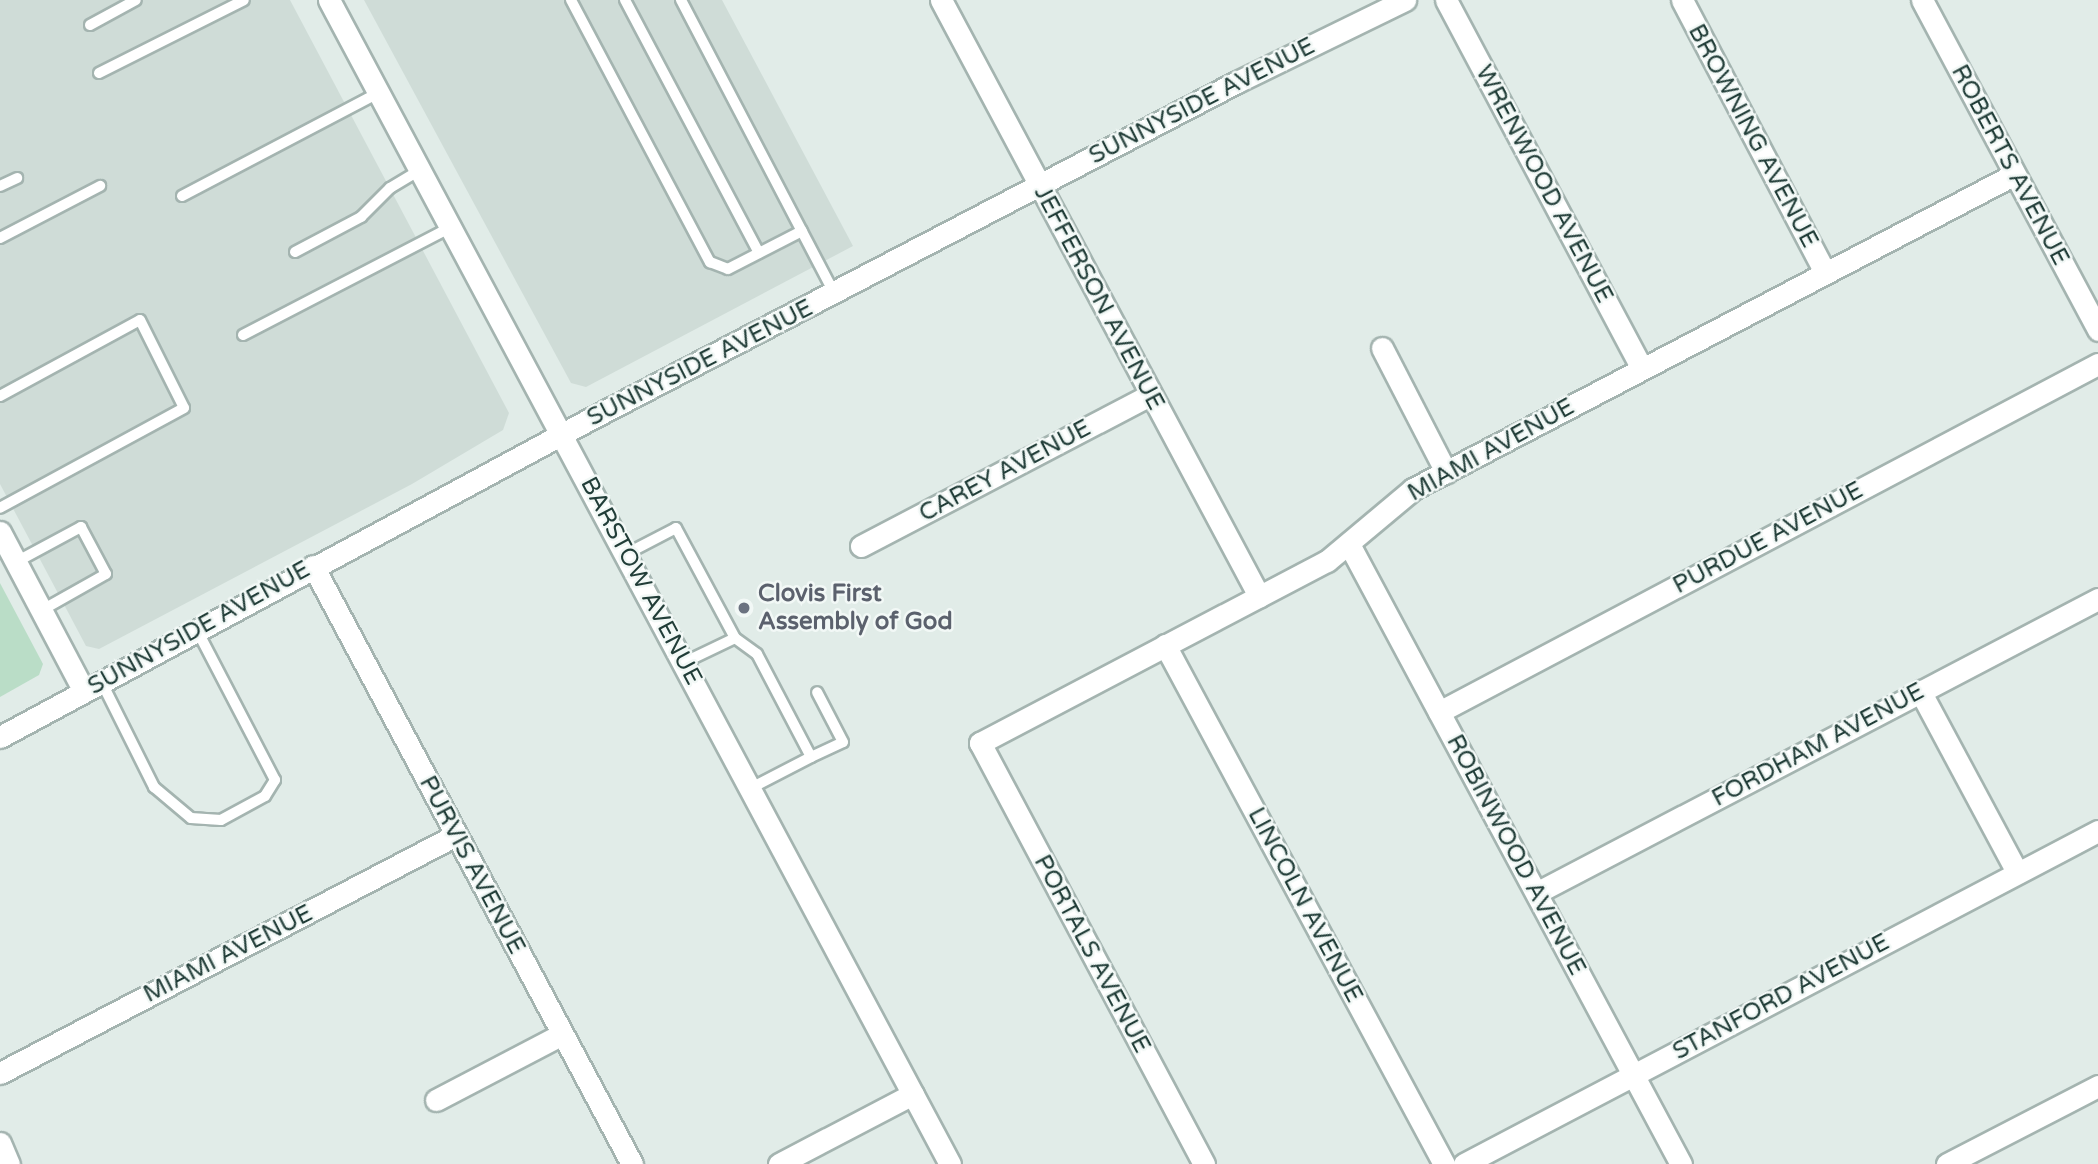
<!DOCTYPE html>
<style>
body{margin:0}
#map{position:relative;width:2098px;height:1164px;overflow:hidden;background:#e1ece8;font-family:"Varela Round",sans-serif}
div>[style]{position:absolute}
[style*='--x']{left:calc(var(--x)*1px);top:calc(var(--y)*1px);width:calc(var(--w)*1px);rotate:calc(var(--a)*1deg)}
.built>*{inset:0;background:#cfdcd7}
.green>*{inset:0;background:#baddc7}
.roads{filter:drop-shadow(2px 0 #a4b4b0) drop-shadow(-2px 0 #a4b4b0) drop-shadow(0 2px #a4b4b0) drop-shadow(0 -2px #a4b4b0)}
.service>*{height:10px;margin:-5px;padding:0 5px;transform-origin:5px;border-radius:5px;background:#fff}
.minor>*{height:21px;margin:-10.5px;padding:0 10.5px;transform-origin:10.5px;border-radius:10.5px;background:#fff}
.secondary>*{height:21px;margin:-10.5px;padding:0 10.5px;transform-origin:10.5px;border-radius:10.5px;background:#fff}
.dots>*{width:19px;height:19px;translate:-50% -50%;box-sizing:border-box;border:4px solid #f2f8f6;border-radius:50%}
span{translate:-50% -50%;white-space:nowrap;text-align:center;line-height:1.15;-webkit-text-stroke:5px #f2f8f6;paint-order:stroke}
.street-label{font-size:24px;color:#213d38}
.worship-label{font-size:24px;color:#5b616d;font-weight:700}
.left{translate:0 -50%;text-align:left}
</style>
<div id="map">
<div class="built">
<i style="clip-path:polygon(0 0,290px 0,509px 413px,503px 430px,412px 484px,99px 649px,86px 646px,0 484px)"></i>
<i style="clip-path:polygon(364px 0,722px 0,853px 246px,586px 387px,571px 383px)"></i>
</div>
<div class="green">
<i style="clip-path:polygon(0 583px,43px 664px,39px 675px,0 697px)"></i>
</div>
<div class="roads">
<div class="service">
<i style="--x:571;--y:0;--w:297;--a:62.1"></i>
<i style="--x:710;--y:262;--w:19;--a:21"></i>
<i style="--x:728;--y:269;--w:83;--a:-27.2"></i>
<i style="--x:625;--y:0;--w:286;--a:62.1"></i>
<i style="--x:681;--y:0;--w:332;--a:62.4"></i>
<i style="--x:90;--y:25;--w:52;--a:-28.5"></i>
<i style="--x:99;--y:73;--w:162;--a:-26.7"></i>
<i style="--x:0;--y:186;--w:19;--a:-25"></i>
<i style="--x:182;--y:196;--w:221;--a:-27.7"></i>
<i style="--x:0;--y:238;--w:113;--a:-27.5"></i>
<i style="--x:295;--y:252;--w:75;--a:-27.9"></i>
<i style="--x:361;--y:217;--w:41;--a:-45"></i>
<i style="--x:390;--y:188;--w:35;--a:-31"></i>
<i style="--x:243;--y:335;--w:234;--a:-27.4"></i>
<i style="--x:0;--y:396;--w:159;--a:-28.5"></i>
<i style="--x:140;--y:320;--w:98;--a:63.4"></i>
<i style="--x:184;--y:408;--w:209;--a:151.5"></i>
<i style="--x:628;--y:553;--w:54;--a:-27.5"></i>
<i style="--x:676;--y:528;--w:125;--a:61.8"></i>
<i style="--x:16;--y:562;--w:74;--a:-28.3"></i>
<i style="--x:81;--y:527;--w:53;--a:62"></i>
<i style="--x:106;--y:574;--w:73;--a:150.6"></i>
<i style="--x:685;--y:662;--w:55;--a:-25.6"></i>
<i style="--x:735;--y:638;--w:27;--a:36"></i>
<i style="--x:757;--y:654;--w:116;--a:62.3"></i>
<i style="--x:811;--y:757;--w:68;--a:152.7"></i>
<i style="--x:101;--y:681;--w:119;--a:63.4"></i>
<i style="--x:154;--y:787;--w:48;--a:40"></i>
<i style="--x:191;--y:818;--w:30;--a:4"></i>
<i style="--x:221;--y:820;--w:50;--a:-28.6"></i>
<i style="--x:265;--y:796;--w:19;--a:-58"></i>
<i style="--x:275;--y:780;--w:169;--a:-117.5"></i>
<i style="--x:811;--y:757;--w:35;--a:-25"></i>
<i style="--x:843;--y:742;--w:56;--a:-117.5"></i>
</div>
<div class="minor">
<i style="--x:941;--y:0;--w:676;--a:61.92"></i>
<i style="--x:1446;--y:0;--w:417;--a:62"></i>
<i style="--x:1682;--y:0;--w:307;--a:62.3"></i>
<i style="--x:1922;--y:0;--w:374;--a:61.9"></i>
<i style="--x:1382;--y:348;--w:140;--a:62.7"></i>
<i style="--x:0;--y:532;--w:180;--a:62.2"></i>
<i style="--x:861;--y:546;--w:326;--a:-27.6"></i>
<i style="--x:1350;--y:546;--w:701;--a:61.83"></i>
<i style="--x:313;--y:566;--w:678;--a:61.92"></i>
<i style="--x:1165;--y:645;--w:589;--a:61.74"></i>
<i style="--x:1920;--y:691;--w:205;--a:61.8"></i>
<i style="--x:1439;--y:712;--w:745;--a:-27.84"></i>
<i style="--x:1538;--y:892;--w:632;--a:-27.62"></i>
<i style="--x:0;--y:1073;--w:514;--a:-27.56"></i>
<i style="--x:436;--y:1100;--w:142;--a:-27.6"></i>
<i style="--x:0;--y:1143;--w:23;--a:67"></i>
<i style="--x:779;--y:1164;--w:151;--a:-27.6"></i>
<i style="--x:1204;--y:1164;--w:477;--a:-118"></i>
<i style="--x:980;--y:743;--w:392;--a:-27.7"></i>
<i style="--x:1327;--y:561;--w:112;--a:-39.9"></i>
<i style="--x:1413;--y:489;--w:679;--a:-27.62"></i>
<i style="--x:1464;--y:1164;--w:716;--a:-27.71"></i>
<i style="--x:1947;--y:1164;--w:170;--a:-27.3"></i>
</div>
<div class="secondary">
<i style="--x:329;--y:0;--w:1319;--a:61.92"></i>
<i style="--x:0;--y:737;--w:672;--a:-28.32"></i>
<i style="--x:592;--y:418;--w:727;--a:-27.52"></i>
<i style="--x:1237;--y:82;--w:187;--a:-26"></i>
</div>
</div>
<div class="dots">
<i style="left:744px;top:608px;background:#6b7280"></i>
</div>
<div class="street-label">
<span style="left:1202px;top:101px;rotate:-27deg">SUNNYSIDE AVENUE</span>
<span style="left:1753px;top:136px;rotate:62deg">BROWNING AVENUE</span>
<span style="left:2010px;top:165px;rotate:62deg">ROBERTS AVENUE</span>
<span style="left:1544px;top:184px;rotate:62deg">WRENWOOD AVENUE</span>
<span style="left:1099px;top:298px;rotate:62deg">JEFFERSON AVENUE</span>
<span style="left:700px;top:363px;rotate:-27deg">SUNNYSIDE AVENUE</span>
<span style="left:1491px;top:450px;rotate:-29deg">MIAMI AVENUE</span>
<span style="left:1005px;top:471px;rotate:-28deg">CAREY AVENUE</span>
<span style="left:1768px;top:538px;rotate:-28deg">PURDUE AVENUE</span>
<span style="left:641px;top:581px;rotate:62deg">BARSTOW AVENUE</span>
<span style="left:199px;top:628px;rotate:-29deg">SUNNYSIDE AVENUE</span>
<span style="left:1818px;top:745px;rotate:-28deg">FORDHAM AVENUE</span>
<span style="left:1516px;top:855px;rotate:62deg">ROBINWOOD AVENUE</span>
<span style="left:472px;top:865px;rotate:62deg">PURVIS AVENUE</span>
<span style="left:1305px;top:905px;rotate:62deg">LINCOLN AVENUE</span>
<span style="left:228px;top:954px;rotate:-27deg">MIAMI AVENUE</span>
<span style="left:1092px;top:954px;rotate:62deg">PORTALS AVENUE</span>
<span style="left:1781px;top:997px;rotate:-28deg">STANFORD AVENUE</span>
</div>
<div class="worship-label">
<span class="left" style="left:758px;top:608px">Clovis First<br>Assembly of God</span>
</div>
</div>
